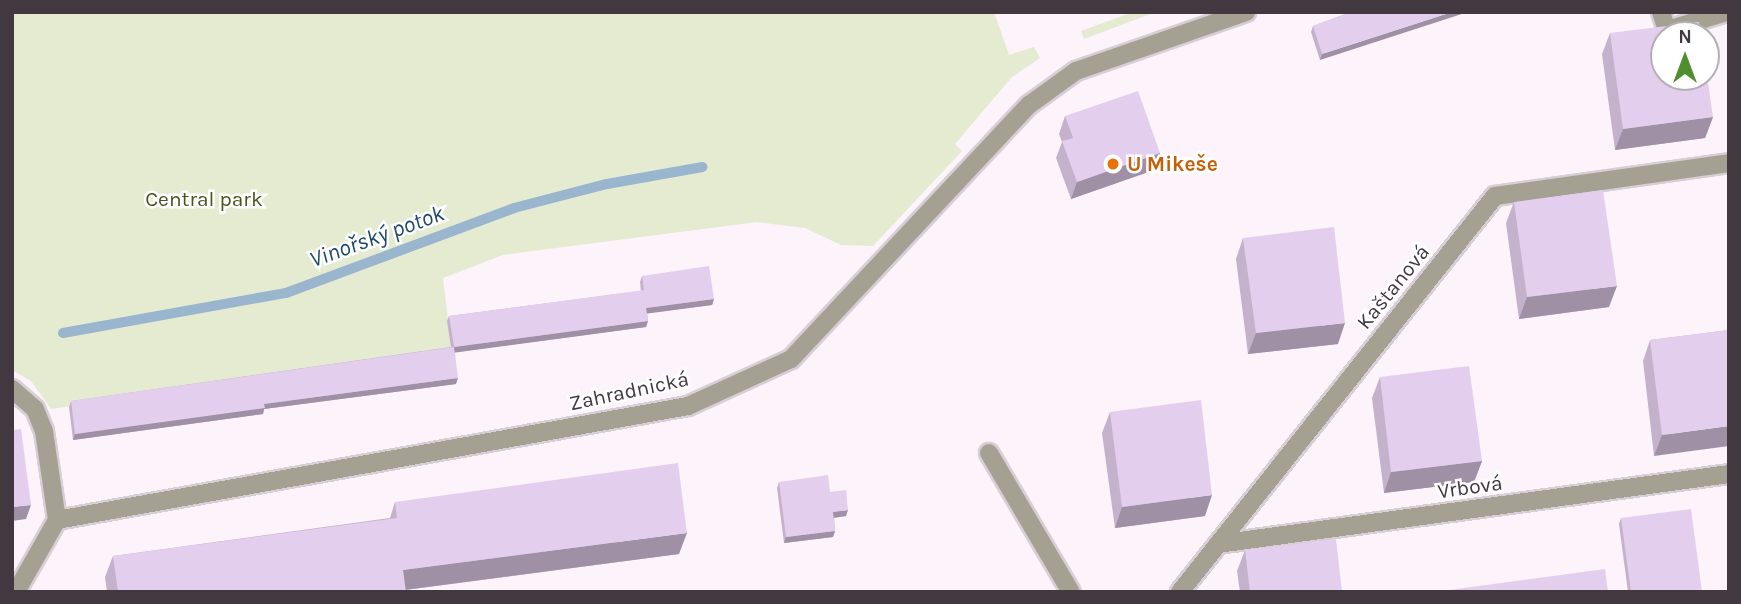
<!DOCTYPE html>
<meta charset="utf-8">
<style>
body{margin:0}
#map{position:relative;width:1741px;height:604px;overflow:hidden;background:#fcf3fb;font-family:Karla,sans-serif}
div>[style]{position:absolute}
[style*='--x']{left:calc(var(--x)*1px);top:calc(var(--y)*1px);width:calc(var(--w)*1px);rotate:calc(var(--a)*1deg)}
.green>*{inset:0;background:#e4ebd1}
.stream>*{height:10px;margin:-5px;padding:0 5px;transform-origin:5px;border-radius:5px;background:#9ab5ce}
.roads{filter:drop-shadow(2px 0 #d7ced6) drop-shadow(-2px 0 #d7ced6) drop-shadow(0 2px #d7ced6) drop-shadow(0 -2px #d7ced6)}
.lane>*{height:18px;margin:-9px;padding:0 9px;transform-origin:9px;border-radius:9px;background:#a5a192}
.street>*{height:18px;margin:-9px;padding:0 9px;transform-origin:9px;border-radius:9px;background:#a5a192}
.wall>*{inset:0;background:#c4b1cc}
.shaded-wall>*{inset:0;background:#a090a6}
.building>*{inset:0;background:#e4ceed}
.dots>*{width:19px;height:19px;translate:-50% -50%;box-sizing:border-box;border:4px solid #fff;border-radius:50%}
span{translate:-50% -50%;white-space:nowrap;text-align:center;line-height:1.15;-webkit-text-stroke:5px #fff;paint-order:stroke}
.food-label{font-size:21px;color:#c56008;font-weight:700}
.left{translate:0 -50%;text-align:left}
.park-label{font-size:21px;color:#4b541f}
.street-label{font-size:21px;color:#413840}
.water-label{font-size:23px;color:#1e486b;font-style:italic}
.frame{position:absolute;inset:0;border:14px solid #413840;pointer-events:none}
.north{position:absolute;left:1650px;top:21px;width:70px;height:70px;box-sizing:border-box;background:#fff;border:2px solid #b3afb3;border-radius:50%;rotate:0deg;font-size:19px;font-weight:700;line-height:28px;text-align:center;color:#413840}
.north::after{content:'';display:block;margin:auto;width:24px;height:32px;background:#508e2f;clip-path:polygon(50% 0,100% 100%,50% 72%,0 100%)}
</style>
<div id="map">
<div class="green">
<i style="clip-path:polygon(12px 12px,994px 12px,1009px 55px,1034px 47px,1040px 58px,1012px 77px,955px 144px,962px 151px,873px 246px,841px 245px,805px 228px,757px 222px,503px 255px,443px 278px,452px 353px,51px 409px,31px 381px,12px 370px)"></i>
<i style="clip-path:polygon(1133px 12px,1156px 12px,1084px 39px,1081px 31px)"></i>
</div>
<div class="stream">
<i style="--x:63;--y:333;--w:227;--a:-10.2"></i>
<i style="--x:286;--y:293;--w:243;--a:-20.4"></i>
<i style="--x:514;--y:208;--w:96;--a:-14.5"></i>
<i style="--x:607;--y:184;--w:97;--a:-10.1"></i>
</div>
<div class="roads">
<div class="lane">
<i style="--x:1661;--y:12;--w:19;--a:72"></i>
<i style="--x:1667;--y:30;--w:63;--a:-16.7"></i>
</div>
<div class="street">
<i style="--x:12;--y:389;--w:30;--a:41"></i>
<i style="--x:35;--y:409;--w:24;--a:68"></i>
<i style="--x:44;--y:431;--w:90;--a:81.7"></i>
<i style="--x:57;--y:520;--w:83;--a:119.7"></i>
<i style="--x:989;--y:453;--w:161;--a:59.5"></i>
<i style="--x:57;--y:520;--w:641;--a:-10.24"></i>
<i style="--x:688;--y:406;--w:113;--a:-24.5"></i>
<i style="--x:791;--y:359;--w:348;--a:-46.9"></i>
<i style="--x:1029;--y:105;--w:58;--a:-35.9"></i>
<i style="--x:1076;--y:71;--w:180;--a:-19.1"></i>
<i style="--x:1218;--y:544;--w:516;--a:-7.8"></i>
<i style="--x:1180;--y:592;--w:506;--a:-51.5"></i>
<i style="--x:1495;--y:196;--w:236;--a:-8"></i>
</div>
</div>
<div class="wall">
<i style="clip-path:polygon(1351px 12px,1320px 60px,1311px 32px,1313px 26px)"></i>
<i style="clip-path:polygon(1610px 33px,1713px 117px,1705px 138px,1615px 150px,1602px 54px)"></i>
<i style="clip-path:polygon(1065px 116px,1160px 153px,1154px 170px,1071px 199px,1056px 158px,1062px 142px,1059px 134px)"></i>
<i style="clip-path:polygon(1514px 202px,1609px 307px,1519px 319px,1506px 223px)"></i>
<i style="clip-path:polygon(1243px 238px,1338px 344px,1248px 354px,1236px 259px)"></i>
<i style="clip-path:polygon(642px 276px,714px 299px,712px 305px,647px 313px,648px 321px,646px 327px,455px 352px,456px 384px,264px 409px,263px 414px,73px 440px,69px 407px,71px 401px,451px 347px,447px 321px,449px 316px,641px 291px,640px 282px)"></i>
<i style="clip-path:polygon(1729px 330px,1654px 456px,1643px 361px,1650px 340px)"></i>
<i style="clip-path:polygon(1380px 377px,1482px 461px,1474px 482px,1384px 493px,1372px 398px)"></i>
<i style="clip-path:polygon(1110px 412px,1205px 516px,1115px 528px,1102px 433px)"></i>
<i style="clip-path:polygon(779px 482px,830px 492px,846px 516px,834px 518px,835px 531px,833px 537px,784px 543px,777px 488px)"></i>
<i style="clip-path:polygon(395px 502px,679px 554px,406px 590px,406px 592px,107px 592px,105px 577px,113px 556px,390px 518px)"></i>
<i style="clip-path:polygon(1621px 518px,1702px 592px,1628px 592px,1619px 524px)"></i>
<i style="clip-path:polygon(1245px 550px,1342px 592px,1240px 592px,1237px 571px)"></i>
</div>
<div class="shaded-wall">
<i style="clip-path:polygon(1452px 12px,1468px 12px,1320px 60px,1322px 54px)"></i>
<i style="clip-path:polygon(1713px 117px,1705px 138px,1615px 150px,1623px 129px)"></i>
<i style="clip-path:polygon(1160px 153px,1154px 170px,1071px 199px,1077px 182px)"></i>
<i style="clip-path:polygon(1617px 286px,1609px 307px,1519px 319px,1527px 297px)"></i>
<i style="clip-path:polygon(714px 299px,712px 305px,644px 314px,646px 308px)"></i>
<i style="clip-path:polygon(648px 321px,646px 327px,452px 353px,454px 347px)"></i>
<i style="clip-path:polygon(1345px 323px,1338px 344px,1248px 354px,1256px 333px)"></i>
<i style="clip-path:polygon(458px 378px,456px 384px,264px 409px,263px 414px,73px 440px,75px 434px,264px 404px)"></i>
<i style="clip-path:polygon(1729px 426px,1729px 446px,1654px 456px,1662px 435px)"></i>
<i style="clip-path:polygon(1482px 461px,1474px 482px,1384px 493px,1391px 472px)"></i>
<i style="clip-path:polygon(1212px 495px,1205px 516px,1115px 528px,1122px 507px)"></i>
<i style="clip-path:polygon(31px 505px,26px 519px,12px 521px,12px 507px)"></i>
<i style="clip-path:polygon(848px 510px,846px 516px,831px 518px,833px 512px)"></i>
<i style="clip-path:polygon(835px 531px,833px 537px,784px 543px,786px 537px)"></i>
<i style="clip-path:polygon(687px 533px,679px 554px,396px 591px,403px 570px)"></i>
</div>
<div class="building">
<i style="clip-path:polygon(1351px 12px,1452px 12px,1322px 54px,1313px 26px)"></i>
<i style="clip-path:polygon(1699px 22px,1701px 35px,1664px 35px,1664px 77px,1706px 77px,1706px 69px,1713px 117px,1623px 129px,1610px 33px)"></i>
<i style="clip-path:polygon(1138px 91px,1160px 153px,1077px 182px,1062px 141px,1073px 138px,1065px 116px)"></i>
<i style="clip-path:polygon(1603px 190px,1617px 286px,1527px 297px,1514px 202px)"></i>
<i style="clip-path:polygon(1334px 227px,1345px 323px,1256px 333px,1243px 238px)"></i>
<i style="clip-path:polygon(709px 266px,714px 299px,646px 308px,648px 321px,454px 347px,449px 316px,644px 290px,642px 276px)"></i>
<i style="clip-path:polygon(1729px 330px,1729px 426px,1662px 435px,1650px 340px)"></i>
<i style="clip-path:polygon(454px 347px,458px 378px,264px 404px,265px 408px,75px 434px,71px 401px)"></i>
<i style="clip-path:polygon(1469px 366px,1482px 461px,1391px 472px,1380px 377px)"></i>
<i style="clip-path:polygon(1201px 400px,1212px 495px,1122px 507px,1110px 412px)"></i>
<i style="clip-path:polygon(21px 429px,31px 505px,12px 507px,12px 430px)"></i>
<i style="clip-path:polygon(678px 463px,687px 533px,403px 570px,406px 592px,118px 592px,113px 556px,397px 518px,395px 502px)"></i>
<i style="clip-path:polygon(828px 475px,830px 492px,846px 490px,848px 510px,833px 512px,835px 531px,786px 537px,779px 482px)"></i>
<i style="clip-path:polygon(1691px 509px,1702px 592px,1631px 592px,1621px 518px)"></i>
<i style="clip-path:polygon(1336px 539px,1342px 592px,1250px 592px,1245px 550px)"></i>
<i style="clip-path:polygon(1605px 569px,1608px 592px,1434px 592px)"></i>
</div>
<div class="dots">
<i style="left:1113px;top:164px;background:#e8710a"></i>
</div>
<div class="food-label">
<span class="left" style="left:1127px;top:164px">U Mikeše</span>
</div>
<div class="park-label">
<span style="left:204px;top:199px">Central park</span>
</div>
<div class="street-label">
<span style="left:1393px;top:287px;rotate:-51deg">Kaštanová</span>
<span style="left:629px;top:391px;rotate:-12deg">Zahradnická</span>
<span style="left:1470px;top:487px;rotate:-8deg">Vrbová</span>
</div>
<div class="water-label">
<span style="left:377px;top:237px;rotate:-20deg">Vinořský potok</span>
</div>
<div class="frame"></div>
<div class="north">N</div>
</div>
